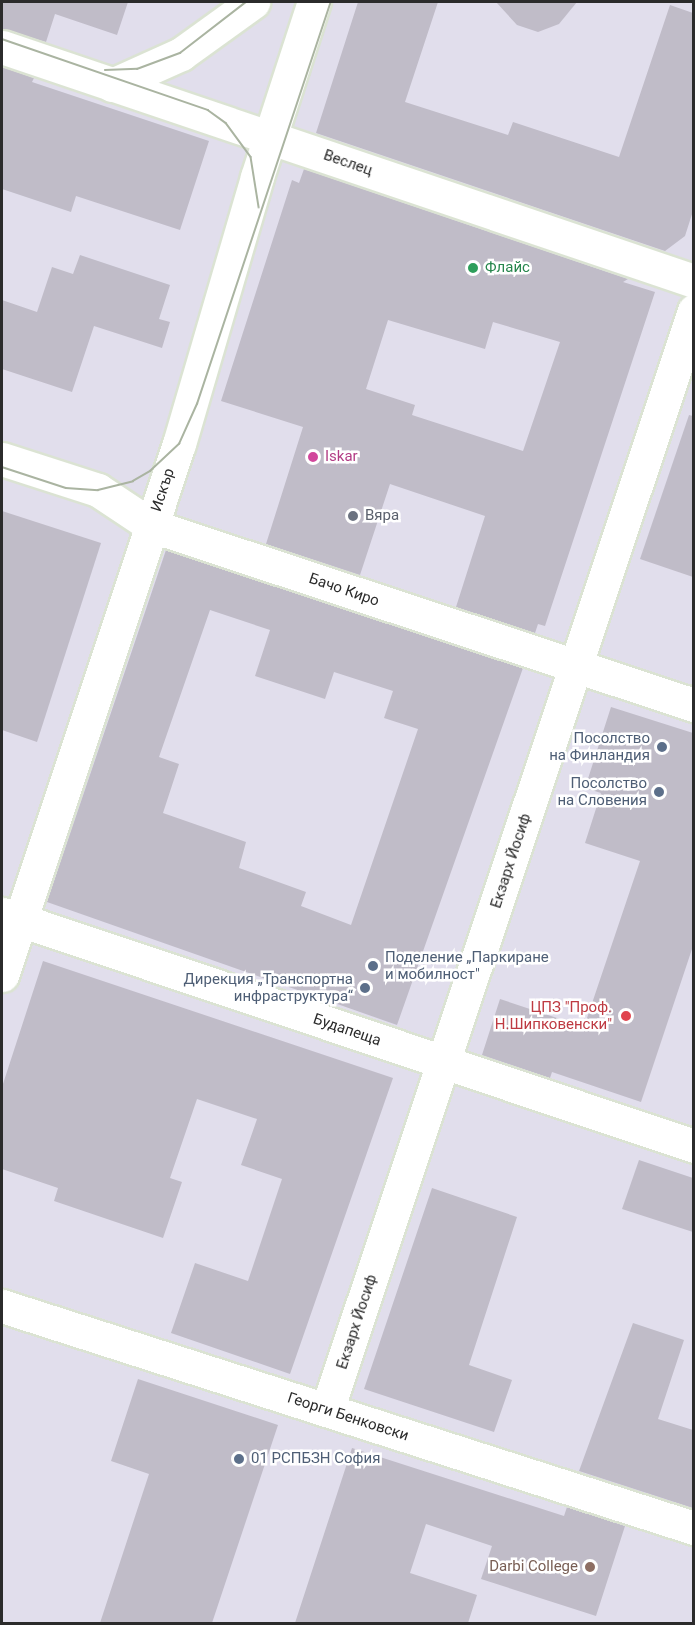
<!DOCTYPE html>
<meta charset="utf-8">
<style>
body{margin:0}
#map{position:relative;width:695px;height:1625px;overflow:hidden;background:#e1deec;font-family:Roboto,sans-serif}
div>[style]{position:absolute}
[style*='--x']{left:calc(var(--x)*1px);top:calc(var(--y)*1px);width:calc(var(--w)*1px);rotate:calc(var(--a)*1deg)}
.building>*{inset:0;background:#c0bcc8}
.roads{filter:drop-shadow(2px 0 #dbe3d3) drop-shadow(-2px 0 #dbe3d3) drop-shadow(0 2px #dbe3d3) drop-shadow(0 -2px #dbe3d3)}
.minor>*{height:33px;margin:-16.5px;padding:0 16.5px;transform-origin:16.5px;border-radius:16.5px;background:#fff}
.tram>*{height:1.5px;margin:-0.75px;padding:0 0.75px;transform-origin:0.75px;border-radius:0.75px;background:#aab4a1}
.dots>*{width:16px;height:16px;translate:-50% -50%;box-sizing:border-box;border:3px solid #fff;border-radius:50%}
span{translate:-50% -50%;white-space:nowrap;text-align:center;line-height:1.15;-webkit-text-stroke:5px #fff;paint-order:stroke}
.street-label{font-size:15px;color:#2b2b2b}
.leisure-label{font-size:15px;color:#27864d}
.left{translate:0 -50%;text-align:left}
.hotel-label{font-size:15px;color:#b23c85}
.worship-label{font-size:15px;color:#5b616d}
.service-label{font-size:15px;color:#4e5e75}
.right{translate:-100% -50%;text-align:right}
.health-label{font-size:15px;color:#be3a42}
.education-label{font-size:15px;color:#785e54}
.frame{position:absolute;inset:0;border:3px solid #2b2b2b;pointer-events:none}
</style>
<div id="map">
<div class="building">
<i style="clip-path:polygon(2px 2px,128px 2px,117px 35px,55px 14px,46px 42px,2px 29px)"></i>
<i style="clip-path:polygon(358px 2px,438px 2px,405px 102px,508px 135px,513px 122px,619px 157px,670px 5px,693px 13px,693px 211px,685px 236px,665px 251px,316px 133px)"></i>
<i style="clip-path:polygon(496px 2px,577px 2px,559px 24px,538px 32px,517px 25px)"></i>
<i style="clip-path:polygon(2px 67px,34px 78px,32px 82px,209px 141px,180px 230px,76px 196px,71px 212px,2px 189px)"></i>
<i style="clip-path:polygon(evenodd,304px 169px,628px 279px,623px 282px,655px 292px,545px 626px,538px 624px,535px 633px,456px 607px,485px 516px,390px 484px,360px 575px,266px 544px,303px 427px,221px 401px,292px 180px,299px 183px,304px 169px,388px 320px,485px 349px,493px 322px,560px 342px,523px 451px,412px 415px,415px 405px,366px 389px,388px 320px)"></i>
<i style="clip-path:polygon(80px 255px,170px 285px,159px 319px,170px 322px,162px 348px,94px 326px,72px 392px,2px 369px,2px 300px,37px 312px,52px 267px,73px 274px)"></i>
<i style="clip-path:polygon(689px 415px,693px 416px,693px 577px,640px 559px)"></i>
<i style="clip-path:polygon(2px 511px,101px 543px,37px 742px,2px 730px)"></i>
<i style="clip-path:polygon(evenodd,166px 550px,523px 668px,397px 1025px,47px 902px,166px 550px,210px 610px,270px 630px,255px 676px,325px 699px,334px 672px,393px 691px,384px 718px,418px 729px,351px 925px,301px 906px,306px 892px,239px 868px,246px 842px,163px 813px,179px 764px,159px 757px,210px 610px)"></i>
<i style="clip-path:polygon(611px 707px,693px 733px,693px 946px,641px 1102px,552px 1072px,550px 1078px,482px 1055px,500px 999px,584px 1027px,640px 861px,585px 843px,601px 793px,585px 788px)"></i>
<i style="clip-path:polygon(43px 961px,393px 1078px,290px 1374px,171px 1333px,195px 1263px,248px 1281px,282px 1179px,241px 1165px,257px 1119px,197px 1099px,170px 1178px,182px 1182px,163px 1238px,54px 1201px,58px 1188px,2px 1169px,2px 1087px)"></i>
<i style="clip-path:polygon(639px 1160px,693px 1178px,693px 1232px,622px 1209px)"></i>
<i style="clip-path:polygon(432px 1188px,517px 1217px,469px 1365px,512px 1380px,494px 1432px,364px 1389px)"></i>
<i style="clip-path:polygon(633px 1323px,684px 1340px,658px 1419px,693px 1430px,693px 1508px,579px 1471px)"></i>
<i style="clip-path:polygon(138px 1379px,278px 1425px,212px 1623px,100px 1623px,149px 1474px,111px 1461px)"></i>
<i style="clip-path:polygon(352px 1448px,564px 1516px,567px 1507px,625px 1526px,596px 1616px,481px 1579px,492px 1546px,426px 1524px,410px 1573px,477px 1595px,468px 1623px,295px 1623px)"></i>
</div>
<div class="roads">
<div class="minor">
<i style="--x:2;--y:47;--w:730;--a:18.68"></i>
<i style="--x:112;--y:85;--w:76;--a:-24.2"></i>
<i style="--x:181;--y:54;--w:89;--a:-35.8"></i>
<i style="--x:2;--y:459;--w:101;--a:17.9"></i>
<i style="--x:98;--y:490;--w:65;--a:33.7"></i>
<i style="--x:152;--y:526;--w:571;--a:18.28"></i>
<i style="--x:2;--y:914;--w:730;--a:18.53"></i>
<i style="--x:2;--y:975;--w:560;--a:-71.57"></i>
<i style="--x:179;--y:444;--w:278;--a:-73.7"></i>
<i style="--x:257;--y:177;--w:184;--a:-72"></i>
<i style="--x:2;--y:1306;--w:727;--a:17.79"></i>
<i style="--x:327;--y:1410;--w:1159;--a:-71.53"></i>
</div>
</div>
<div class="tram">
<i style="--x:2;--y:39;--w:218;--a:19"></i>
<i style="--x:208;--y:110;--w:22;--a:36"></i>
<i style="--x:226;--y:123;--w:42;--a:53.7"></i>
<i style="--x:251;--y:157;--w:51;--a:80.9"></i>
<i style="--x:105;--y:70;--w:32;--a:-2"></i>
<i style="--x:137;--y:69;--w:46;--a:-20.4"></i>
<i style="--x:180;--y:53;--w:83;--a:-37.7"></i>
<i style="--x:2;--y:467;--w:67;--a:18.2"></i>
<i style="--x:66;--y:488;--w:32;--a:4"></i>
<i style="--x:98;--y:490;--w:36;--a:-14"></i>
<i style="--x:133;--y:481;--w:20;--a:-30"></i>
<i style="--x:150;--y:471;--w:40;--a:-43"></i>
<i style="--x:179;--y:444;--w:44;--a:-65.8"></i>
<i style="--x:197;--y:404;--w:424;--a:-71.6"></i>
</div>
<div class="dots">
<i style="left:473px;top:268px;background:#2e9e5b"></i>
<i style="left:313px;top:457px;background:#d1479c"></i>
<i style="left:353px;top:516px;background:#6b7280"></i>
<i style="left:662px;top:747px;background:#5c6f8a"></i>
<i style="left:659px;top:792px;background:#5c6f8a"></i>
<i style="left:373px;top:966px;background:#5c6f8a"></i>
<i style="left:365px;top:988px;background:#5c6f8a"></i>
<i style="left:626px;top:1016px;background:#e0444e"></i>
<i style="left:239px;top:1459px;background:#5c6f8a"></i>
<i style="left:590px;top:1567px;background:#8d6e63"></i>
</div>
<div class="street-label">
<span style="left:348px;top:163px;rotate:19deg">Веслец</span>
<span style="left:163px;top:490px;rotate:-72deg">Искър</span>
<span style="left:344px;top:590px;rotate:19deg">Бачо Киро</span>
<span style="left:511px;top:861px;rotate:-72deg">Екзарх Йосиф</span>
<span style="left:347px;top:1030px;rotate:19deg">Будапеща</span>
<span style="left:357px;top:1322px;rotate:-72deg">Екзарх Йосиф</span>
<span style="left:348px;top:1417px;rotate:18deg">Георги Бенковски</span>
</div>
<div class="leisure-label">
<span class="left" style="left:485px;top:268px">Флайс</span>
</div>
<div class="hotel-label">
<span class="left" style="left:325px;top:457px">Iskar</span>
</div>
<div class="worship-label">
<span class="left" style="left:365px;top:516px">Вяра</span>
</div>
<div class="service-label">
<span class="right" style="left:650px;top:747px">Посолство<br>на Финландия</span>
<span class="right" style="left:647px;top:792px">Посолство<br>на Словения</span>
<span class="left" style="left:385px;top:966px">Поделение „Паркиране<br>и мобилност"</span>
<span class="right" style="left:353px;top:988px">Дирекция „Транспортна<br>инфраструктура“</span>
<span class="left" style="left:251px;top:1459px">01 РСПБЗН София</span>
</div>
<div class="health-label">
<span class="right" style="left:612px;top:1016px">ЦПЗ "Проф.<br>Н.Шипковенски"</span>
</div>
<div class="education-label">
<span class="right" style="left:578px;top:1567px">Darbi College</span>
</div>
<div class="frame"></div>
</div>
